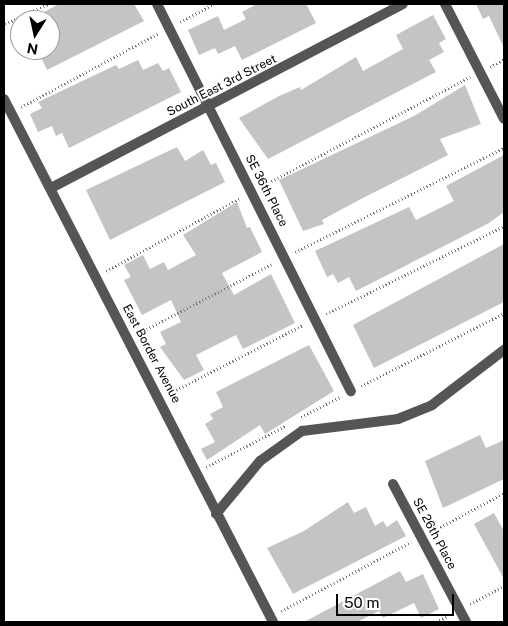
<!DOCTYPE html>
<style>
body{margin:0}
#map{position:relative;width:508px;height:626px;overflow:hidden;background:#fff;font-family:"Public Sans",sans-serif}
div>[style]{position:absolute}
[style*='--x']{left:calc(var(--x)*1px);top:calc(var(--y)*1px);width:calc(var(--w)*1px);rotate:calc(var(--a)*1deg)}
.building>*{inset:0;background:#c4c4c4}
.path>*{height:2.5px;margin-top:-1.25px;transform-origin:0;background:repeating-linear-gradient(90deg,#777 0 1px,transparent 0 3.5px)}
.minor>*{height:10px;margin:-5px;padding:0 5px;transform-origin:5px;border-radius:5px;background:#555}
.tertiary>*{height:10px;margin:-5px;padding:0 5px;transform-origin:5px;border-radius:5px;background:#555}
span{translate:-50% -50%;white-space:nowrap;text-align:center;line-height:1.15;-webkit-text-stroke:4px #fff;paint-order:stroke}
.street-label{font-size:12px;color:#000}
.frame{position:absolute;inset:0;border:5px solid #000;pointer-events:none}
.north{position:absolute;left:10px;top:10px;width:50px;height:50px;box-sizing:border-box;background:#fff;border:1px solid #999;border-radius:50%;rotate:190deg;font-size:14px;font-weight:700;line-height:20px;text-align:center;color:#000}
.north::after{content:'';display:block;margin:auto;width:18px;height:22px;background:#000;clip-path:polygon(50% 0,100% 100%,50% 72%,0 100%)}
.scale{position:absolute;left:336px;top:594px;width:118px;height:22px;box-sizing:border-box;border:2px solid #000;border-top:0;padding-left:6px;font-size:15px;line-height:18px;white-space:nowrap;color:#000;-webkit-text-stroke:4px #fff;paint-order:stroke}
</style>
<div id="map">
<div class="building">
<i style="clip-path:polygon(59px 4px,134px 4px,144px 21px,47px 70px,38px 50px,50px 50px,50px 20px,29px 20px)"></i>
<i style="clip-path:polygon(257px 4px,306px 4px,316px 23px,242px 60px,235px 46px,218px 54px,215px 48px,199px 55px,188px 30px,218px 16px,224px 30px,246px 19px,242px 12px)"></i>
<i style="clip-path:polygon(476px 4px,504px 4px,504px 48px,489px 16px,483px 19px)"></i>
<i style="clip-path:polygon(433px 15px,446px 39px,439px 43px,444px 52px,429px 60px,436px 72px,268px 159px,239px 118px,279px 96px,300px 87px,301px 90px,356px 57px,363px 71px,403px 49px,396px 35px)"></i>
<i style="clip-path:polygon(138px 60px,143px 70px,158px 63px,163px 71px,169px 68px,181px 92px,69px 148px,62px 133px,56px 136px,52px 126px,38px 132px,30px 114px,42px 108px,38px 102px,116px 65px,119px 69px)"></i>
<i style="clip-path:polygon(465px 85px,481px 124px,440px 139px,448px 155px,359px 200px,322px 220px,324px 224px,303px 231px,279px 180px,414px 116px)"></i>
<i style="clip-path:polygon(177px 147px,185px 161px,203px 150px,211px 165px,216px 163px,225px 182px,110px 240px,86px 190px)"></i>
<i style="clip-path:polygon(504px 155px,504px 212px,489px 223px,356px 291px,349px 277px,338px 283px,333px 274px,327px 277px,315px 251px,409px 207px,416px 220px,454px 201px,446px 186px)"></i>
<i style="clip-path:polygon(237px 202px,247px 228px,250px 227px,262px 252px,222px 273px,234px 295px,271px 274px,295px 323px,243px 349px,236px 335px,196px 355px,204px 370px,184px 380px,160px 347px,166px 344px,160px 332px,181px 322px,171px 300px,142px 315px,124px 280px,131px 277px,124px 265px,143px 255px,150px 269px,164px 262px,168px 270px,196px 255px,183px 235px)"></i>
<i style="clip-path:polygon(504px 244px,504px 302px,374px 368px,353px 325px)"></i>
<i style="clip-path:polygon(309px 345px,334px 391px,265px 434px,260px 425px,207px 460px,201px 449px,215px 442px,205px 424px,213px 419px,210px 414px,223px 407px,216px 392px)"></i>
<i style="clip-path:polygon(480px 435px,486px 448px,504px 440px,504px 479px,443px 508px,425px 461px)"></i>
<i style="clip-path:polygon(348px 502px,354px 513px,366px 507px,375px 526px,383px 521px,387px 527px,397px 520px,406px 536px,293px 594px,267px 548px,304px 531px)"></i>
<i style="clip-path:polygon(494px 513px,504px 531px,504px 579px,474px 524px)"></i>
<i style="clip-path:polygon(400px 571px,406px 582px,423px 574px,439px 609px,421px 618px,414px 603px,383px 618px,379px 611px,357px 622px,304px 622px)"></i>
</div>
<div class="path">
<i style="--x:180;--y:22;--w:38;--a:-28"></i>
<i style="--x:5;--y:24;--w:47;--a:-24.9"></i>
<i style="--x:490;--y:67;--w:16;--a:-30"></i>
<i style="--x:21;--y:107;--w:157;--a:-28.2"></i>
<i style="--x:262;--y:186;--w:235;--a:-27.7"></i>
<i style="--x:295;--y:252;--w:233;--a:-26.5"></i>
<i style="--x:106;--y:271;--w:153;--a:-28.6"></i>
<i style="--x:326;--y:314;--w:199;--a:-26.3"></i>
<i style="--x:137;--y:334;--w:152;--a:-27.4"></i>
<i style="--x:361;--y:386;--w:161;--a:-27"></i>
<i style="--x:170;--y:393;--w:149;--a:-27.1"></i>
<i style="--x:301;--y:417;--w:44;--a:-27.1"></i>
<i style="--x:206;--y:467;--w:89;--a:-27.4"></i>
<i style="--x:431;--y:532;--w:83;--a:-28.1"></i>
<i style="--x:470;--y:604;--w:38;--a:-28"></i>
<i style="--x:281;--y:611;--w:147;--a:-28"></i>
<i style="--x:436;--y:622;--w:13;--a:-27"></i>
</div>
<div class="minor">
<i style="--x:157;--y:4;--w:433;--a:63.4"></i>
<i style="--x:445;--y:4;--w:129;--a:62.8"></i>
<i style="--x:51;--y:188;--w:397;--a:-27.6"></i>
<i style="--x:393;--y:484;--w:156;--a:62.1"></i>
<i style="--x:216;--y:514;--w:69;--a:-50.3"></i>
<i style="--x:260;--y:461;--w:52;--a:-35.5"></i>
<i style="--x:302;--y:431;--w:97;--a:-7.1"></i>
<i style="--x:398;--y:419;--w:37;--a:-22"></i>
<i style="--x:432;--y:405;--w:91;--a:-37.4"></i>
</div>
<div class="tertiary">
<i style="--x:4;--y:99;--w:588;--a:62.78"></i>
</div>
<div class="street-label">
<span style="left:222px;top:86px;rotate:-27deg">South East 3rd Street</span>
<span style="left:266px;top:191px;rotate:63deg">SE 36th Place</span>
<span style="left:151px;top:354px;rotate:62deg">East Border Avenue</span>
<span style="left:434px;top:534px;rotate:62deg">SE 26th Place</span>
</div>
<div class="frame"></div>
<div class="north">N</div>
<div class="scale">50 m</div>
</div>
